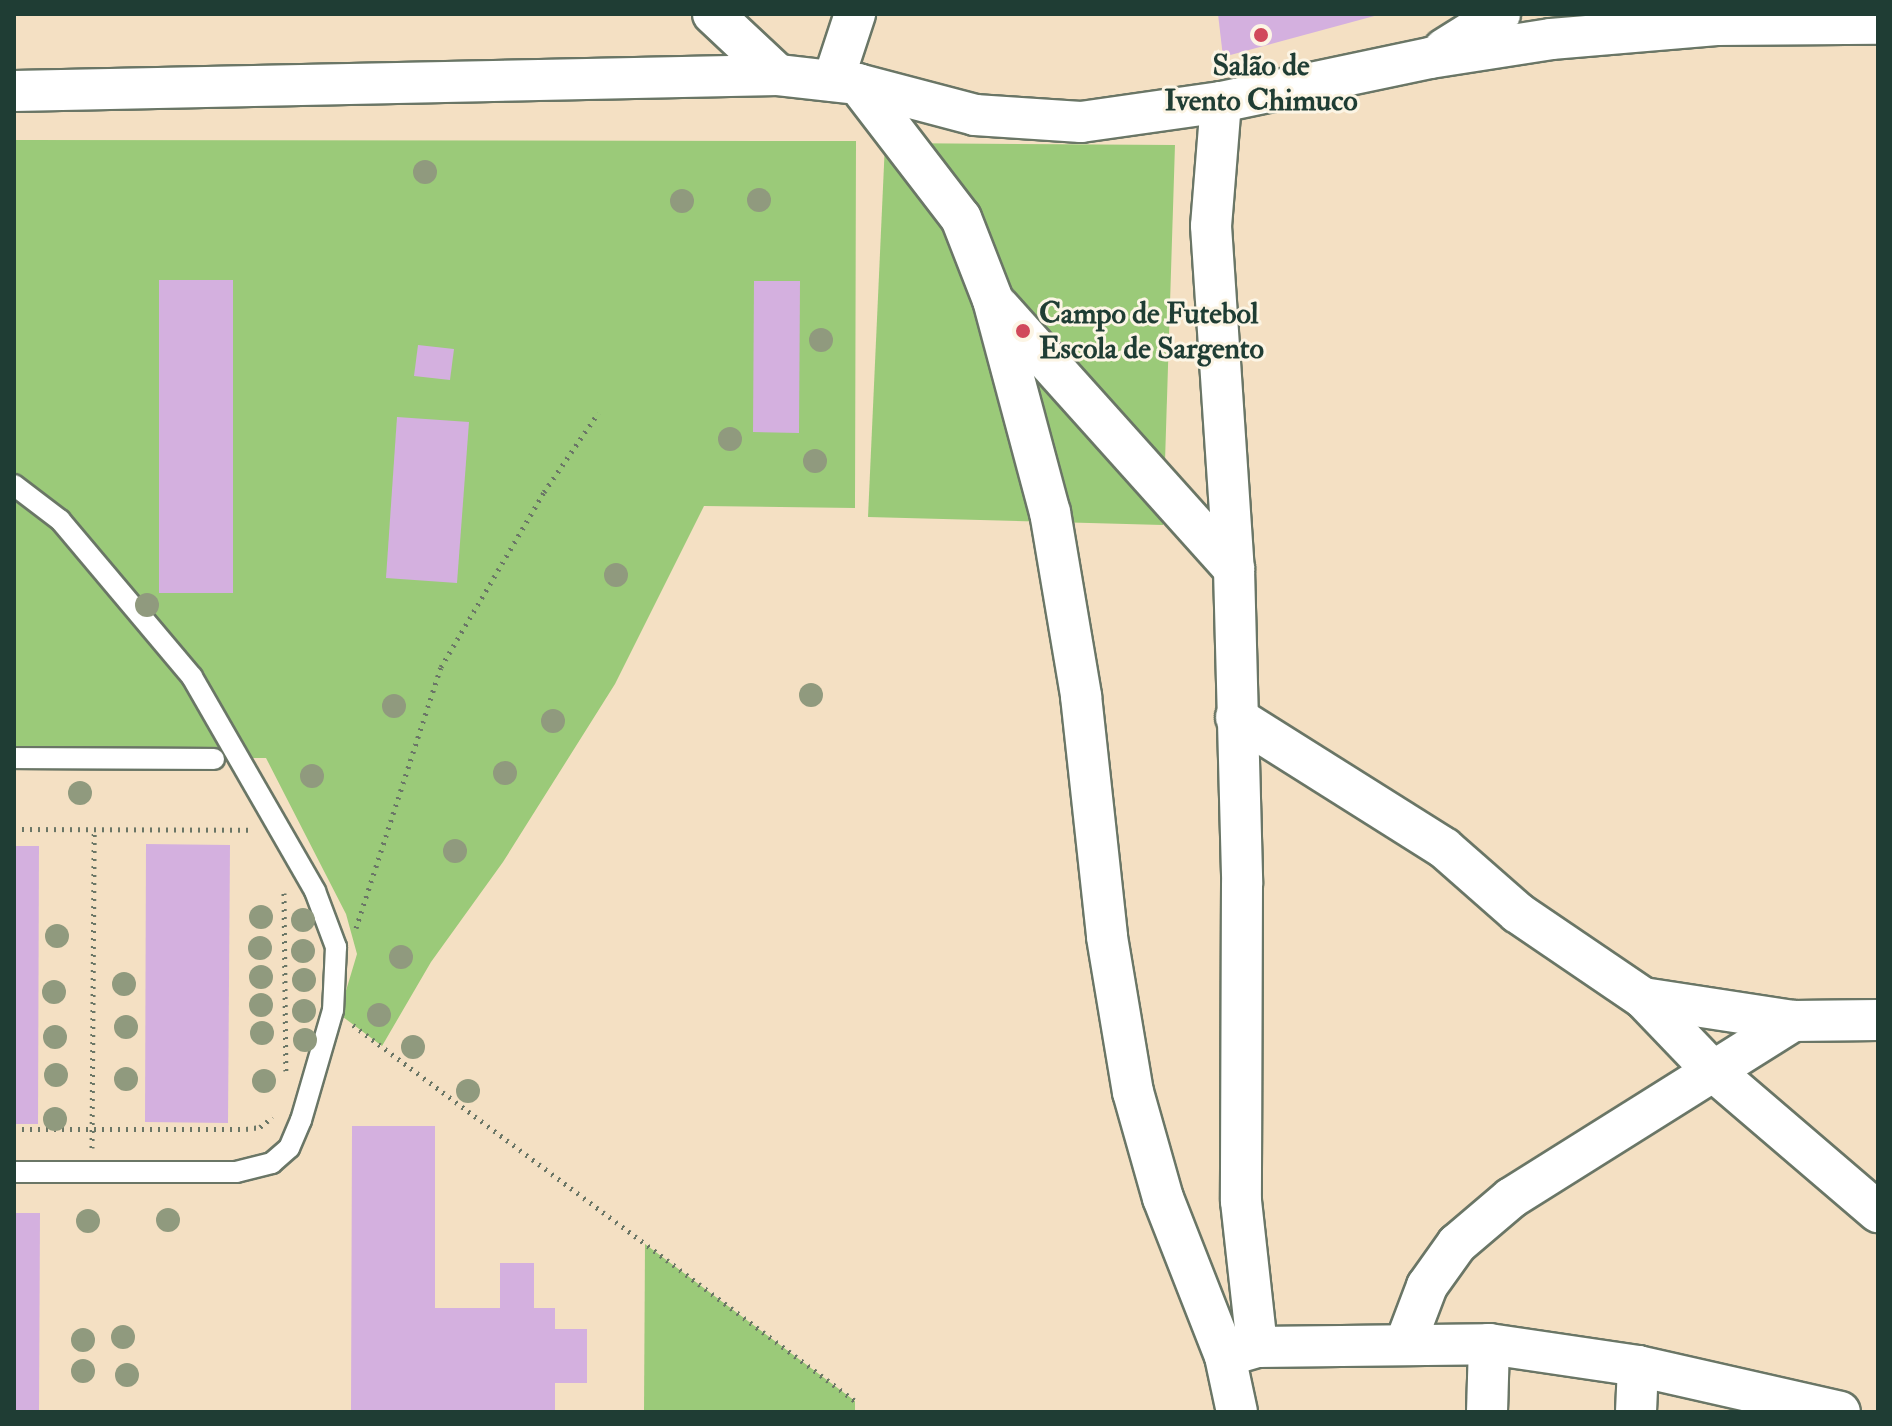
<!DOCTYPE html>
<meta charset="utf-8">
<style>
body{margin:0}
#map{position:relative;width:1892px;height:1426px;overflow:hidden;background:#f4e0c3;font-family:"IM FELL Double Pica",serif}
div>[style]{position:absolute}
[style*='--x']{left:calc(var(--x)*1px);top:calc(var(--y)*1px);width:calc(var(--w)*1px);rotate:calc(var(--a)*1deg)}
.green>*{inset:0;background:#9bca79}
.building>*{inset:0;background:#d4b0df}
.path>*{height:5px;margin-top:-2.5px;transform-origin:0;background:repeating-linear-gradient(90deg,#6a7666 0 2px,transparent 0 8px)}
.roads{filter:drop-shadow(2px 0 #6a7666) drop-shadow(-2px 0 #6a7666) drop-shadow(0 2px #6a7666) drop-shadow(0 -2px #6a7666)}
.lane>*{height:20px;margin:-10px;padding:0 10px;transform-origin:10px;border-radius:10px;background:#fff}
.street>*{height:40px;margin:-20px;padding:0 20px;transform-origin:20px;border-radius:20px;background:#fff}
.trees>*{width:24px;height:24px;margin:-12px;border-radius:50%;background:#909a7e}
.dots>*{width:22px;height:22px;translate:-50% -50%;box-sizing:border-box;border:4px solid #fcf5e5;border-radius:50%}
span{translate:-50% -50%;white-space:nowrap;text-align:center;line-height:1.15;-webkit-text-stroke:6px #fcf5e5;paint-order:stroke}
.poi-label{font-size:30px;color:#1f3d34;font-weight:700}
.left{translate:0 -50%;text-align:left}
.frame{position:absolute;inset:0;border:16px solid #1f3d34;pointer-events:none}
</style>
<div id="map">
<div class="green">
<i style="clip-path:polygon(14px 140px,856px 141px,855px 508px,704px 506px,615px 684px,503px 862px,431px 962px,382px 1046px,339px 1014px,357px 954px,346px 914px,266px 758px,14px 758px)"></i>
<i style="clip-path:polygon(885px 143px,1175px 145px,1163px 525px,868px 517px)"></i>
<i style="clip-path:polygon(645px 1244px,855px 1401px,855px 1412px,644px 1412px)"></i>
</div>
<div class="building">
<i style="clip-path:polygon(1218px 14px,1378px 14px,1378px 15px,1223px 57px)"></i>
<i style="clip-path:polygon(159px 280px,233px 280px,233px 593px,159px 593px)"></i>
<i style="clip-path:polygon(754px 281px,800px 281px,799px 433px,753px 432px)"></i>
<i style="clip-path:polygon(418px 345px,454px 349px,450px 380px,414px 376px)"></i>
<i style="clip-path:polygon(397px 417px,469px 422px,457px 583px,386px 578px)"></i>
<i style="clip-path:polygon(146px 844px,230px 845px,228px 1123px,145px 1122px)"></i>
<i style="clip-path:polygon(14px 846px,39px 846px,38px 1124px,14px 1124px)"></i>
<i style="clip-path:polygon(352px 1126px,435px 1126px,435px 1308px,500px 1308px,500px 1263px,534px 1263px,534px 1308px,555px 1308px,555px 1329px,587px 1329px,587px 1383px,555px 1383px,555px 1412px,351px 1412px)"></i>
<i style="clip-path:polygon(14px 1213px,40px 1213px,39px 1412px,14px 1412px)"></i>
</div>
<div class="path">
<i style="--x:14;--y:829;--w:235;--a:0.2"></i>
<i style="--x:284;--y:893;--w:178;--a:89.4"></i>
<i style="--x:356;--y:928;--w:274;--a:-72"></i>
<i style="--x:441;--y:667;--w:203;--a:-59.5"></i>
<i style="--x:544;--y:492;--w:96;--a:-55.6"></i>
<i style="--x:353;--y:1025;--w:627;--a:36.83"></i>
<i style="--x:14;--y:1129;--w:232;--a:0"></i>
<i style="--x:246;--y:1129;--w:14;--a:-8"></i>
<i style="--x:260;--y:1127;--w:16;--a:-38"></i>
<i style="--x:92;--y:1148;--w:319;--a:-89.6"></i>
</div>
<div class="roads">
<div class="lane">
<i style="--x:14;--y:485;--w:58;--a:37.3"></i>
<i style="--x:60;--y:520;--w:205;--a:49.9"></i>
<i style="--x:192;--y:677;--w:247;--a:60.1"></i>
<i style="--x:315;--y:891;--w:60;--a:69.4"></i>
<i style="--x:336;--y:947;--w:63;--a:92.7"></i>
<i style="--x:333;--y:1010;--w:115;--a:106.2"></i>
<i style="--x:301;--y:1120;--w:30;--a:113"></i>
<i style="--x:289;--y:1148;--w:23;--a:139"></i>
<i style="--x:272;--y:1163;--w:37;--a:166"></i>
<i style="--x:236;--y:1172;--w:222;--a:180"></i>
<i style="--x:14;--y:758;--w:200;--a:0.3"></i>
</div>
<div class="street">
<i style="--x:713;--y:14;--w:89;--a:43.2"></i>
<i style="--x:1444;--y:49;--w:66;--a:-32"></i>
<i style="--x:833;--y:81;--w:71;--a:-71.8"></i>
<i style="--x:858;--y:84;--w:169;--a:52.5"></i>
<i style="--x:961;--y:218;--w:88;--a:68.7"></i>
<i style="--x:993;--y:300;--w:220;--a:75"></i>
<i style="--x:1050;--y:512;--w:187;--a:80.4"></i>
<i style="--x:1081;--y:696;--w:242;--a:83.8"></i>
<i style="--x:1107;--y:937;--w:157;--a:80.5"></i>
<i style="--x:1133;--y:1092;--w:110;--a:74.2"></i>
<i style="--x:1163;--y:1198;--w:170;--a:68.6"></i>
<i style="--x:1225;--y:1356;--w:57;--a:77.9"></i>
<i style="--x:14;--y:91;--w:764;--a:-1.2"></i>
<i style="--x:778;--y:75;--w:81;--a:6.4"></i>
<i style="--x:858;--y:84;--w:121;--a:14.8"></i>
<i style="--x:975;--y:115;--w:106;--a:3.8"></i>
<i style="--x:1081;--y:122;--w:141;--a:-8.1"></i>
<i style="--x:1221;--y:102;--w:214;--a:-11.9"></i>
<i style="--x:1430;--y:58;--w:122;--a:-8.9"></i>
<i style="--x:1551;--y:39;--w:166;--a:-4.8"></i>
<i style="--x:1716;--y:25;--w:162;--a:-0.4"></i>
<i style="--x:1221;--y:102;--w:124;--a:94.6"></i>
<i style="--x:1211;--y:226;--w:344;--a:86.2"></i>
<i style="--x:1234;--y:569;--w:315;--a:88.5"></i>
<i style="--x:1242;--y:884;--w:317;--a:90.2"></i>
<i style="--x:1241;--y:1201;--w:147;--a:83.7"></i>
<i style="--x:999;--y:307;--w:352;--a:48.1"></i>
<i style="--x:1236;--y:717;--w:246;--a:32.2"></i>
<i style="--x:1444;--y:848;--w:98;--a:41.3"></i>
<i style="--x:1518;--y:913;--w:151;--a:34.2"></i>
<i style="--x:1643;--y:998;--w:152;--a:8.7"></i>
<i style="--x:1793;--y:1021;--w:85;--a:-0.7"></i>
<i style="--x:1643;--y:998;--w:98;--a:46.2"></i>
<i style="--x:1711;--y:1069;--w:220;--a:40.6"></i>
<i style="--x:1405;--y:1344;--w:62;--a:-69.2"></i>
<i style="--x:1427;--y:1286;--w:52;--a:-54.5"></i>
<i style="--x:1457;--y:1244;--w:71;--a:-40.4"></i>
<i style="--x:1511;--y:1198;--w:333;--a:-32.1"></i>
<i style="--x:1233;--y:1354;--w:25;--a:-16"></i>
<i style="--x:1257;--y:1347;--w:232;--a:-0.7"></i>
<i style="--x:1489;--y:1344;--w:151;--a:8.4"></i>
<i style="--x:1638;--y:1366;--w:207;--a:12.8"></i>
<i style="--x:1487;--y:1412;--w:68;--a:-88.3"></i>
<i style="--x:1636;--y:1412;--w:46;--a:-87.5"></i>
</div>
</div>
<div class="trees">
<i style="left:425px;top:172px"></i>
<i style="left:759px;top:200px"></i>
<i style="left:682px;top:201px"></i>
<i style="left:821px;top:340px"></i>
<i style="left:730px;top:439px"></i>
<i style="left:815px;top:461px"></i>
<i style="left:616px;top:575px"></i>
<i style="left:147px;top:605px"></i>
<i style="left:811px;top:695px"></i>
<i style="left:394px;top:706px"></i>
<i style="left:553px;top:721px"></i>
<i style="left:505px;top:773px"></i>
<i style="left:312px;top:776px"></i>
<i style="left:80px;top:793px"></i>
<i style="left:455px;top:851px"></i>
<i style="left:261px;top:917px"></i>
<i style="left:303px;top:920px"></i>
<i style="left:57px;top:936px"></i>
<i style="left:260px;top:948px"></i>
<i style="left:303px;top:951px"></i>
<i style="left:401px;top:957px"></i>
<i style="left:261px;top:977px"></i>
<i style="left:304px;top:980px"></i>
<i style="left:124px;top:984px"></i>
<i style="left:54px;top:992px"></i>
<i style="left:261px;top:1005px"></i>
<i style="left:304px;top:1011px"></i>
<i style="left:379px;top:1015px"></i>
<i style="left:126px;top:1027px"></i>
<i style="left:262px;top:1033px"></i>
<i style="left:55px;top:1037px"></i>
<i style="left:305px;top:1040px"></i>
<i style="left:413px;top:1047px"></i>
<i style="left:56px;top:1075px"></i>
<i style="left:126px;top:1079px"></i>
<i style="left:264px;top:1081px"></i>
<i style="left:468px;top:1091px"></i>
<i style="left:55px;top:1119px"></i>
<i style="left:168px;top:1220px"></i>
<i style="left:88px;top:1221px"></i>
<i style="left:123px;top:1337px"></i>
<i style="left:83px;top:1340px"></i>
<i style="left:83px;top:1371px"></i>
<i style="left:127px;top:1375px"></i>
</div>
<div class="dots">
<i style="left:1261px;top:35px;background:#d1495b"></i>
<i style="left:1023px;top:331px;background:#d1495b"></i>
</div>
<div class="poi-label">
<span style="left:1261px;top:83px">Salão de<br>Ivento Chimuco</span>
<span class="left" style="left:1039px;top:331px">Campo de Futebol<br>Escola de Sargento</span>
</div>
<div class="frame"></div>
</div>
